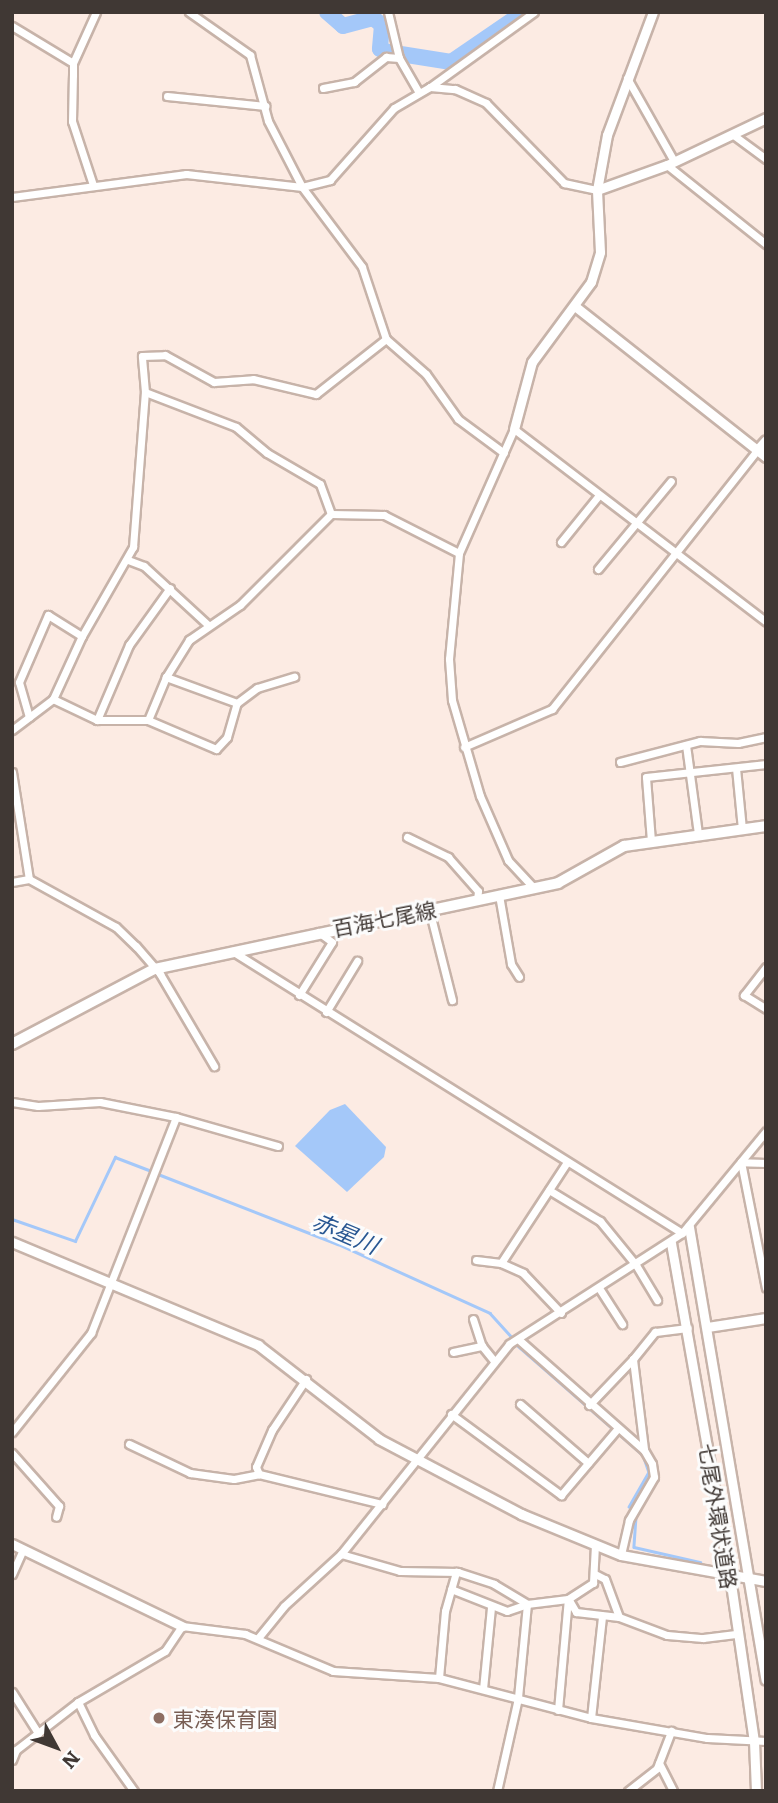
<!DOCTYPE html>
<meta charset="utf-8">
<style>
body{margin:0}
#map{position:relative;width:778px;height:1803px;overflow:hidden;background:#fcebe3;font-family:Literata,"Noto Sans JP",serif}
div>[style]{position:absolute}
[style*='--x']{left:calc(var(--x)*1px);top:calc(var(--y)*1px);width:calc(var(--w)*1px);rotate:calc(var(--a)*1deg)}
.water>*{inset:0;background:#a4c8f9}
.stream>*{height:2.5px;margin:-1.25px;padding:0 1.25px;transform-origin:1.25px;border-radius:1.25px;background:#a4c8f9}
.river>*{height:16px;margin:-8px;padding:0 8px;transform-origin:8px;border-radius:8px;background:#a4c8f9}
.roads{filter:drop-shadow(2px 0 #c7b3a9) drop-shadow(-2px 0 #c7b3a9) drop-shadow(0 2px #c7b3a9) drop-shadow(0 -2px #c7b3a9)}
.minor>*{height:7px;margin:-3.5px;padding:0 3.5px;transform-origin:3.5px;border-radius:3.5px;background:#fff}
.tertiary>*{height:9px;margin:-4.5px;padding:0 4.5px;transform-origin:4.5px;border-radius:4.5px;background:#fff}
.secondary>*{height:10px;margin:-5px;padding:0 5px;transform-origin:5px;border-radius:5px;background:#fff}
.dots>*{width:19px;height:19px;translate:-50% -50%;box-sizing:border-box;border:4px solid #fcfcfc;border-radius:50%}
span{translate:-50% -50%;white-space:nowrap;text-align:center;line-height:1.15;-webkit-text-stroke:6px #fcfcfc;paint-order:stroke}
.street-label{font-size:21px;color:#403834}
.education-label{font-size:21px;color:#785e54}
.left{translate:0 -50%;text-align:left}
.water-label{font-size:23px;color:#295792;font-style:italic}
.frame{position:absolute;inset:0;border:14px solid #403834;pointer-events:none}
.north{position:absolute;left:21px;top:1712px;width:70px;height:70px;-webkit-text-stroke:5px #fcfcfc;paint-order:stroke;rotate:131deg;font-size:19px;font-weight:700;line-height:28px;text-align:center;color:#403834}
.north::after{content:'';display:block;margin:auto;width:24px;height:32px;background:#403834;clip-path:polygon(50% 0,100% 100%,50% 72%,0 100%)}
</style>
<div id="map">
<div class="water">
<i style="clip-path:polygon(345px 1104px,386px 1147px,384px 1157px,347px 1192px,295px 1146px,330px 1110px)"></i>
</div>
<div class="stream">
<i style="--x:158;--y:1174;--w:193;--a:21.3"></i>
<i style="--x:338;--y:1244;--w:167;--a:24.4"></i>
<i style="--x:490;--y:1313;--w:31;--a:48"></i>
<i style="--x:12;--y:1219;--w:67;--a:19.2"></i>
<i style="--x:75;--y:1241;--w:93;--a:-64.5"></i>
<i style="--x:115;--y:1157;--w:40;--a:21"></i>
<i style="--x:518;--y:1346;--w:166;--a:41.1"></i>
<i style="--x:643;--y:1455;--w:18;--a:71"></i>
<i style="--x:649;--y:1472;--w:40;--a:119.7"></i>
<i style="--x:636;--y:1517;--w:30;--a:94"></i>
<i style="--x:634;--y:1547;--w:68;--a:12.8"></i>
</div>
<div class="river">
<i style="--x:327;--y:12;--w:21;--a:41"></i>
<i style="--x:343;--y:26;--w:31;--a:-15"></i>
<i style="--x:373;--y:18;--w:11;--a:38"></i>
<i style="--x:382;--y:25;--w:24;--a:95"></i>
<i style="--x:380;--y:49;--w:9;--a:21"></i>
<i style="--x:388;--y:52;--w:64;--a:9"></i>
<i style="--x:451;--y:62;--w:88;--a:-34.4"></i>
</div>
<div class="roads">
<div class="minor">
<i style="--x:189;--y:12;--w:75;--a:35.2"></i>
<i style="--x:250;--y:55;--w:68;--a:74.7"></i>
<i style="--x:268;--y:121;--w:74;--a:62.7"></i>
<i style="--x:302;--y:187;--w:100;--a:53.1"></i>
<i style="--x:362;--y:267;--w:76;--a:71.6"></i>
<i style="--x:386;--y:339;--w:53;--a:41.2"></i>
<i style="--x:426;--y:374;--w:55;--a:54.6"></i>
<i style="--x:458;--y:419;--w:57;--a:36.5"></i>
<i style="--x:388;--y:12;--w:47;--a:76.6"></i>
<i style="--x:399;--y:58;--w:38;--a:60"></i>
<i style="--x:12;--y:26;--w:71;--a:31.2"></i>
<i style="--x:627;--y:78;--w:95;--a:60.5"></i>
<i style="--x:430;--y:87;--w:128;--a:-35.8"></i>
<i style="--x:323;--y:88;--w:32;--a:-11"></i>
<i style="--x:354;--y:82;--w:41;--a:-38"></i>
<i style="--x:386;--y:57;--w:13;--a:4"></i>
<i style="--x:167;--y:96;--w:99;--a:5.8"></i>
<i style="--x:732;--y:134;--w:42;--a:36.3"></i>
<i style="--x:667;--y:165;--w:127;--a:38.6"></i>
<i style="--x:93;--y:185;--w:67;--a:-108.2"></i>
<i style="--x:72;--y:121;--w:46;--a:-88.8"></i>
<i style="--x:73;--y:75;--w:12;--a:-90"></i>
<i style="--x:73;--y:63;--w:56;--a:-65.7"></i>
<i style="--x:12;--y:197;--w:176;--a:-7.5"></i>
<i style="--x:186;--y:174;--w:117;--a:6.4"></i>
<i style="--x:302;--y:187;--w:29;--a:-14"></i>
<i style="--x:330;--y:180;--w:96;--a:-48.4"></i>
<i style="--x:394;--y:108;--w:42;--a:-30.3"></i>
<i style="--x:430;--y:87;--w:25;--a:5"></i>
<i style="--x:455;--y:89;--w:34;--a:24"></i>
<i style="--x:486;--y:103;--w:112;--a:45.7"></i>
<i style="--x:564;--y:183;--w:34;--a:12"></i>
<i style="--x:145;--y:392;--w:97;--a:21"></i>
<i style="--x:236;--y:427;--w:40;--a:40"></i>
<i style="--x:267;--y:453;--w:61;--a:30.3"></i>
<i style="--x:320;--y:484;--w:32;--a:70"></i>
<i style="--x:561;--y:542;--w:60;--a:-51"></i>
<i style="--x:128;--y:560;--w:17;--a:21"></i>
<i style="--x:144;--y:566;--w:86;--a:42.6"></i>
<i style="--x:598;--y:569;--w:114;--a:-50.3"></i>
<i style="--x:53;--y:699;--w:49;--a:25.5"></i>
<i style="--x:97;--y:720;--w:51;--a:0"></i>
<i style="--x:148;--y:720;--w:74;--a:23.1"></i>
<i style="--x:216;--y:749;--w:16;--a:-47"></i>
<i style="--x:227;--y:737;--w:35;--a:-74"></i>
<i style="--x:237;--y:703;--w:76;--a:-159.9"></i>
<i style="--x:237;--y:703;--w:25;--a:-37"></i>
<i style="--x:257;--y:688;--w:39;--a:-17"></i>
<i style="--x:29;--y:717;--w:36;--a:-106"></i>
<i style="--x:19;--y:682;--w:73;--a:-66.6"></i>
<i style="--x:48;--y:615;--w:40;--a:32"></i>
<i style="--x:97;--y:720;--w:82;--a:-66.9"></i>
<i style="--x:129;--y:645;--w:70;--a:-54.3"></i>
<i style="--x:148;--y:720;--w:47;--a:-67.3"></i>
<i style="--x:166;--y:677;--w:44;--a:-58.1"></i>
<i style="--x:189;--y:640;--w:62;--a:-34.5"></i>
<i style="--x:240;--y:605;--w:129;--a:-45"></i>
<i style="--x:331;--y:514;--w:53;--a:1.1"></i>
<i style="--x:384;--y:515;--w:84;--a:26.9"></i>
<i style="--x:12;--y:730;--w:51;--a:-37.1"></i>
<i style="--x:53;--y:699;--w:69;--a:-65.3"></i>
<i style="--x:82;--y:636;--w:103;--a:-60.2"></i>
<i style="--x:133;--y:547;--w:155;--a:-85.6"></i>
<i style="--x:145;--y:392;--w:36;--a:-95"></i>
<i style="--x:142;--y:356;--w:23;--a:-2"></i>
<i style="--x:165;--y:355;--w:56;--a:28.9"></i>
<i style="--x:214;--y:382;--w:39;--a:-4"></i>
<i style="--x:253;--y:379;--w:65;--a:13.4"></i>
<i style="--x:316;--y:394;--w:89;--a:-38.2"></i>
<i style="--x:686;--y:745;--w:90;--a:82.3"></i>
<i style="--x:464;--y:747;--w:96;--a:-23.4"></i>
<i style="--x:552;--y:709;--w:330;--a:-51.6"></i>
<i style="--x:620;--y:762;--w:83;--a:-14.7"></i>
<i style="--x:700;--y:741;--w:38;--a:3"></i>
<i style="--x:738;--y:743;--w:29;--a:-12"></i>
<i style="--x:736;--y:768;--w:61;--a:84.4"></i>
<i style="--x:12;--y:772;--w:108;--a:81"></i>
<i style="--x:29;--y:879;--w:99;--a:28.9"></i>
<i style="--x:116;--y:927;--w:28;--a:44"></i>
<i style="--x:136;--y:946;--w:37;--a:49"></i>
<i style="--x:160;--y:974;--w:107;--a:59.6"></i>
<i style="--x:407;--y:837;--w:46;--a:26"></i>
<i style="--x:448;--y:857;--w:45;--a:48.6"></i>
<i style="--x:478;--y:891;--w:9;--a:96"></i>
<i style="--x:651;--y:841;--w:64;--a:-94.5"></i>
<i style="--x:646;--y:777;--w:121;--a:-6.2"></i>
<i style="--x:12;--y:882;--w:17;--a:-10"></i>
<i style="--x:532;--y:886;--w:35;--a:-133"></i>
<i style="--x:508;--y:860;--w:70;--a:-113.6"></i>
<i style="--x:480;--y:796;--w:100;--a:-106.3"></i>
<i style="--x:452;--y:700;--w:41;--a:-94.2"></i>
<i style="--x:449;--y:659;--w:106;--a:-84.6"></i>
<i style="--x:459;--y:553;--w:136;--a:-66.1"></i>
<i style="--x:514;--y:429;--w:317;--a:37.4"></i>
<i style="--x:499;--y:895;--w:70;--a:80.1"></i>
<i style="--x:511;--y:964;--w:15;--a:58"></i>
<i style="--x:429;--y:909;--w:94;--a:75.8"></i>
<i style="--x:232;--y:951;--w:531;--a:32.07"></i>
<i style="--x:766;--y:967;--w:36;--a:128"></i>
<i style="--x:744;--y:995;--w:26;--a:32"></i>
<i style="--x:299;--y:995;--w:62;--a:-58.1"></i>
<i style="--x:332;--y:942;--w:17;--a:-144"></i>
<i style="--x:326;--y:1012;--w:60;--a:-58.7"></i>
<i style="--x:12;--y:1102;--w:26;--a:9"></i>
<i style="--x:38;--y:1106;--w:62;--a:-3.7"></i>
<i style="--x:100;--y:1102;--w:77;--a:11.2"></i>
<i style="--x:176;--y:1117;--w:106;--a:15.9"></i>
<i style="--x:766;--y:1163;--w:25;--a:-178"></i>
<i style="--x:741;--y:1162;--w:128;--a:78.8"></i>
<i style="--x:549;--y:1190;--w:60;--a:31.3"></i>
<i style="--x:600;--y:1221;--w:57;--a:50.7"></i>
<i style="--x:636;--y:1265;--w:41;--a:59"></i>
<i style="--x:476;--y:1260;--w:25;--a:7"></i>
<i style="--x:501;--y:1263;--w:24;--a:24"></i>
<i style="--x:523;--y:1273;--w:55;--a:46.5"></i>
<i style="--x:501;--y:1263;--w:121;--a:-56.8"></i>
<i style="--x:599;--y:1288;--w:43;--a:57.4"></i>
<i style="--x:473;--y:1319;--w:28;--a:72"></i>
<i style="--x:518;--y:1339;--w:168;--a:41.4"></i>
<i style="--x:644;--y:1450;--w:16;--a:60"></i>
<i style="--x:652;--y:1464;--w:13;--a:81"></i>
<i style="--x:654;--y:1477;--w:50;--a:120.2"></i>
<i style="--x:629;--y:1520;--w:36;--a:103"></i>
<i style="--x:453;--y:1352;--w:30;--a:-12"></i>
<i style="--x:482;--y:1346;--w:19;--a:51"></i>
<i style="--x:306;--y:1379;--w:61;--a:123.7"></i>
<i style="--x:272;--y:1430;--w:40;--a:113.4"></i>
<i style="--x:256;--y:1467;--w:8;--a:67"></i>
<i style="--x:259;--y:1474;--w:127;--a:13.7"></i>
<i style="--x:520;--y:1404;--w:90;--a:40.9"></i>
<i style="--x:589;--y:1405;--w:64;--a:-46.3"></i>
<i style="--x:451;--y:1414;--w:137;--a:36.4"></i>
<i style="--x:561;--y:1495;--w:88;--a:-49.6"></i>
<i style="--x:12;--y:1432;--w:127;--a:-51.4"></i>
<i style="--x:91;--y:1333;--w:232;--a:-68.5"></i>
<i style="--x:129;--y:1444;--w:68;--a:25.4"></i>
<i style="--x:190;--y:1473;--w:44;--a:7.8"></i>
<i style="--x:234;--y:1479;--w:25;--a:-11"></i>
<i style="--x:644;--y:1449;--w:91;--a:-97"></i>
<i style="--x:633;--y:1359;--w:35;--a:-51"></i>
<i style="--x:655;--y:1332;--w:33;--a:-7"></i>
<i style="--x:12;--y:1453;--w:71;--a:48.4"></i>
<i style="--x:59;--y:1506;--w:11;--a:105"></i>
<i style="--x:341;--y:1554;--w:61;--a:16.1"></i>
<i style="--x:400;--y:1571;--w:58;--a:1"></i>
<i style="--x:458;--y:1572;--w:38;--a:18"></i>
<i style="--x:494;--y:1584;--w:39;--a:31"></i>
<i style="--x:527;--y:1604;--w:41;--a:-7"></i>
<i style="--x:568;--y:1599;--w:30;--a:-33"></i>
<i style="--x:593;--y:1583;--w:37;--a:-87"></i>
<i style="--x:12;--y:1574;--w:27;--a:-66"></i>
<i style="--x:595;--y:1574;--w:11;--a:27"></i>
<i style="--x:605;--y:1579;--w:40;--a:69.8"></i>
<i style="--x:619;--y:1617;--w:51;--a:20.6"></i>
<i style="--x:667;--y:1635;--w:36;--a:5"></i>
<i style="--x:703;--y:1638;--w:35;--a:-7"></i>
<i style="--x:451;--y:1589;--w:60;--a:21.4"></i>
<i style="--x:507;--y:1611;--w:21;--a:-19"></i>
<i style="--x:527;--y:1604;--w:94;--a:95.5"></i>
<i style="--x:518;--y:1698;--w:95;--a:102.7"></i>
<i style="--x:569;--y:1600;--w:14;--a:60"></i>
<i style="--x:576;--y:1612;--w:43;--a:6.6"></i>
<i style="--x:258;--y:1638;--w:41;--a:-50.9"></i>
<i style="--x:284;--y:1606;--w:77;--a:-42.4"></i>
<i style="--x:341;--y:1554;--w:269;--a:-51.3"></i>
<i style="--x:509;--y:1344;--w:206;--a:-32.7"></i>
<i style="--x:682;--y:1233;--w:132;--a:-50.5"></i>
<i style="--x:439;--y:1678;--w:67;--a:-84.9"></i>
<i style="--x:445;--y:1611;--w:41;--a:-74.2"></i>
<i style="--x:483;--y:1689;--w:82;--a:-84.4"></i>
<i style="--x:12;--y:1692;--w:49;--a:57.6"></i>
<i style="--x:78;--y:1702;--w:37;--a:64"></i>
<i style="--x:94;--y:1735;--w:69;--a:54.5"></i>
<i style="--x:558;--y:1710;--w:111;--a:-84.9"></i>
<i style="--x:591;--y:1718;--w:103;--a:-83.8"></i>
<i style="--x:12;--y:1760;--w:11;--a:-68"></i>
<i style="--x:16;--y:1750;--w:78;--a:-37.7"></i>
<i style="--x:78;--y:1702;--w:101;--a:-30.4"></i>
<i style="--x:165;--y:1651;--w:30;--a:-56"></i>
<i style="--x:182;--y:1626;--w:64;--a:7.2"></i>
<i style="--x:245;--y:1634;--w:95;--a:22.8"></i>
<i style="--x:333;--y:1671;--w:106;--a:3.8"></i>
<i style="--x:439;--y:1678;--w:157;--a:14.7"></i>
<i style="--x:591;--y:1718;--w:118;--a:9.8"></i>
<i style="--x:707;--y:1738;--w:59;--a:2.9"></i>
<i style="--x:659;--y:1763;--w:31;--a:63"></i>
<i style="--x:628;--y:1791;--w:37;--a:-38"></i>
<i style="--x:657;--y:1768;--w:40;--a:-69"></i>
</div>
<div class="tertiary">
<i style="--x:597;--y:190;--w:74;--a:-19.7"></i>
<i style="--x:667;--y:165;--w:110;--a:-25.4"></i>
<i style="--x:576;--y:307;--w:242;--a:38.3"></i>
<i style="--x:514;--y:429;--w:69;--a:-75"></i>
<i style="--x:532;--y:362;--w:99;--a:-53.6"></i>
<i style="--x:591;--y:282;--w:31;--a:-73"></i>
<i style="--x:600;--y:252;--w:62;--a:-92.8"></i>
<i style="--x:597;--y:190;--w:56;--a:-79.7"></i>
<i style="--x:607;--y:135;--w:131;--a:-69.5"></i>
<i style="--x:757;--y:450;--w:13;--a:-48"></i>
<i style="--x:689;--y:1227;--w:459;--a:80.4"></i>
<i style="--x:12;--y:1242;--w:267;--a:22.7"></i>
<i style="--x:258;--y:1345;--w:153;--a:37.8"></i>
<i style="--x:379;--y:1439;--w:161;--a:27.8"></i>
<i style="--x:521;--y:1514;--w:108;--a:22.3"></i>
<i style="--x:621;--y:1555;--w:147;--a:10.2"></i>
<i style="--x:671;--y:1243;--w:339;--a:80"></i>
<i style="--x:730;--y:1577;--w:166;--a:81.7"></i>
<i style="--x:754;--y:1741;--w:50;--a:87.7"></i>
<i style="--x:707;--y:1327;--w:60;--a:-8.7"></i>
<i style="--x:12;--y:1544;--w:189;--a:25.8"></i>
</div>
<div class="secondary">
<i style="--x:12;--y:1044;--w:161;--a:-27.8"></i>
<i style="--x:154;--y:969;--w:413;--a:-12"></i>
<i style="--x:558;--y:883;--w:76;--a:-29.3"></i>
<i style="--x:624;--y:846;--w:143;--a:-8"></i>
</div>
</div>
<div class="dots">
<i style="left:159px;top:1718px;background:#8d6e63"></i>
</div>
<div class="street-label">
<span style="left:384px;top:918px;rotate:-11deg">百海七尾線</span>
<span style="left:719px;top:1516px;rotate:81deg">七尾外環状道路</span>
</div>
<div class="education-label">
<span class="left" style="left:173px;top:1718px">東湊保育園</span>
</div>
<div class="water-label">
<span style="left:346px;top:1232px;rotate:23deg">赤星川</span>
</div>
<div class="frame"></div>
<div class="north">N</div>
</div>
